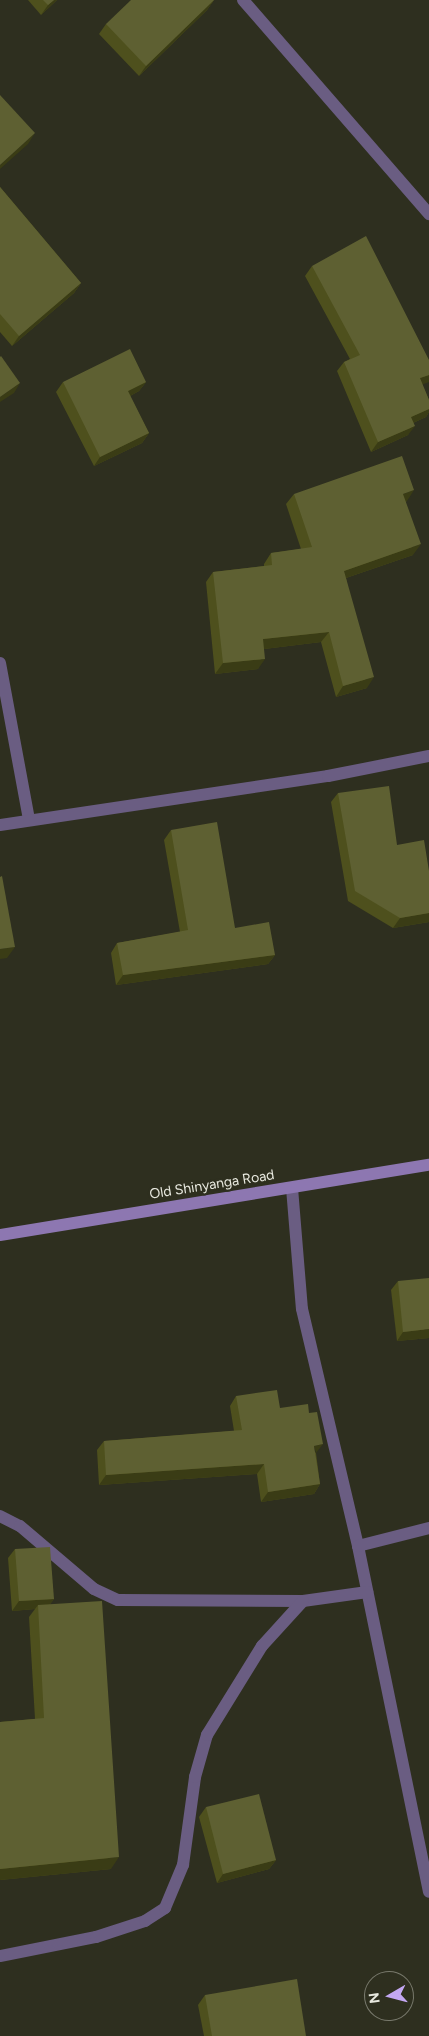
<!DOCTYPE html>
<style>
body{margin:0}
#map{position:relative;width:429px;height:2036px;overflow:hidden;background:#2e2f1f;font-family:Figtree,sans-serif}
div>[style]{position:absolute}
[style*='--x']{left:calc(var(--x)*1px);top:calc(var(--y)*1px);width:calc(var(--w)*1px);rotate:calc(var(--a)*1deg)}
.minor>*{height:12px;margin:-6px;padding:0 6px;transform-origin:6px;border-radius:6px;background:#6a5d82}
.secondary>*{height:12px;margin:-6px;padding:0 6px;transform-origin:6px;border-radius:6px;background:#8d77b1}
.wall>*{inset:0;background:#4e501d}
.shaded-wall>*{inset:0;background:#3a3c15}
.building>*{inset:0;background:#5e6032}
span{translate:-50% -50%;white-space:nowrap;text-align:center;line-height:1.15;-webkit-text-stroke:4.5px #2e2f1f;paint-order:stroke}
.street-label{font-size:14px;color:#e8e9df}
.north{position:absolute;left:364px;top:1971px;width:50px;height:50px;box-sizing:border-box;background:#2e2f1f;border:1px solid #78796c;border-radius:50%;rotate:262deg;font-size:14px;font-weight:700;line-height:20px;text-align:center;color:#e8e9df}
.north::after{content:'';display:block;margin:auto;width:18px;height:22px;background:#c3a7f2;clip-path:polygon(50% 0,100% 100%,50% 72%,0 100%)}
</style>
<div id="map">
<div class="minor">
<i style="--x:243;--y:0;--w:284;--a:49"></i>
<i style="--x:0;--y:663;--w:159;--a:79.5"></i>
<i style="--x:0;--y:825;--w:332;--a:-8.5"></i>
<i style="--x:328;--y:776;--w:103;--a:-11.2"></i>
<i style="--x:292;--y:1188;--w:121;--a:85.3"></i>
<i style="--x:302;--y:1309;--w:244;--a:76.7"></i>
<i style="--x:358;--y:1546;--w:353;--a:78.4"></i>
<i style="--x:0;--y:1516;--w:22;--a:27"></i>
<i style="--x:20;--y:1526;--w:97;--a:40.4"></i>
<i style="--x:94;--y:1589;--w:26;--a:25"></i>
<i style="--x:118;--y:1600;--w:185;--a:0.3"></i>
<i style="--x:303;--y:1601;--w:65;--a:-8"></i>
<i style="--x:358;--y:1546;--w:73;--a:-14.2"></i>
<i style="--x:0;--y:1956;--w:98;--a:-11.2"></i>
<i style="--x:96;--y:1937;--w:52;--a:-18.1"></i>
<i style="--x:145;--y:1921;--w:24;--a:-33"></i>
<i style="--x:165;--y:1908;--w:47;--a:-67.3"></i>
<i style="--x:183;--y:1865;--w:89;--a:-82.2"></i>
<i style="--x:195;--y:1777;--w:44;--a:-74.1"></i>
<i style="--x:207;--y:1735;--w:105;--a:-58.3"></i>
<i style="--x:262;--y:1646;--w:61;--a:-47.7"></i>
</div>
<div class="secondary">
<i style="--x:0;--y:1235;--w:435;--a:-9.3"></i>
</div>
<div class="wall">
<i style="clip-path:polygon(28px 0,57px 0,41px 15px)"></i>
<i style="clip-path:polygon(214px 0,207px 10px,139px 76px,99px 34px,106px 24px)"></i>
<i style="clip-path:polygon(0 187px,81px 283px,74px 293px,12px 346px,0 332px)"></i>
<i style="clip-path:polygon(312px 266px,429px 360px,429px 381px,422px 384px,429px 400px,429px 412px,426px 417px,413px 423px,408px 435px,371px 452px,337px 371px,344px 362px,350px 359px,305px 276px)"></i>
<i style="clip-path:polygon(63px 382px,146px 382px,139px 391px,130px 396px,149px 433px,142px 443px,94px 466px,56px 392px)"></i>
<i style="clip-path:polygon(294px 494px,407px 501px,405px 502px,413px 555px,346px 578px,367px 688px,336px 697px,321px 642px,264px 649px,258px 669px,215px 674px,206px 582px,213px 572px,264px 566px,264px 564px,271px 553px,301px 549px,286px 504px)"></i>
<i style="clip-path:polygon(338px 793px,397px 845px,429px 871px,429px 922px,393px 928px,348px 901px,331px 802px)"></i>
<i style="clip-path:polygon(171px 830px,235px 928px,275px 955px,268px 964px,116px 985px,111px 953px,117px 943px,180px 932px,164px 840px)"></i>
<i style="clip-path:polygon(398px 1281px,429px 1338px,397px 1341px,391px 1290px)"></i>
<i style="clip-path:polygon(236px 1396px,280px 1408px,316px 1453px,320px 1484px,314px 1494px,261px 1502px,257px 1474px,99px 1485px,97px 1450px,104px 1441px,234px 1431px,230px 1406px)"></i>
<i style="clip-path:polygon(15px 1549px,54px 1599px,50px 1604px,111px 1869px,0 1880px,0 1722px,35px 1719px,29px 1617px,35px 1609px,12px 1611px,8px 1558px)"></i>
<i style="clip-path:polygon(206px 1807px,276px 1860px,269px 1869px,217px 1883px,199px 1817px)"></i>
<i style="clip-path:polygon(205px 1995px,306px 2036px,204px 2036px,198px 2005px)"></i>
</div>
<div class="shaded-wall">
<i style="clip-path:polygon(54px 0,57px 0,41px 15px,48px 5px)"></i>
<i style="clip-path:polygon(214px 0,207px 10px,139px 76px,146px 66px)"></i>
<i style="clip-path:polygon(35px 133px,28px 144px,0 169px,0 165px)"></i>
<i style="clip-path:polygon(81px 283px,74px 293px,12px 346px,19px 336px)"></i>
<i style="clip-path:polygon(429px 375px,429px 382px,413px 388px,420px 378px)"></i>
<i style="clip-path:polygon(146px 382px,139px 391px,121px 401px,128px 391px)"></i>
<i style="clip-path:polygon(20px 383px,14px 393px,0 402px,0 397px)"></i>
<i style="clip-path:polygon(429px 409px,429px 412px,426px 417px,404px 427px,411px 417px)"></i>
<i style="clip-path:polygon(415px 426px,408px 435px,371px 452px,378px 442px)"></i>
<i style="clip-path:polygon(149px 433px,142px 443px,94px 466px,100px 457px)"></i>
<i style="clip-path:polygon(414px 490px,407px 501px,395px 505px,403px 494px)"></i>
<i style="clip-path:polygon(421px 544px,413px 555px,337px 581px,344px 571px)"></i>
<i style="clip-path:polygon(329px 632px,321px 642px,256px 650px,263px 639px)"></i>
<i style="clip-path:polygon(265px 659px,258px 669px,215px 674px,223px 663px)"></i>
<i style="clip-path:polygon(374px 677px,367px 688px,336px 697px,343px 686px)"></i>
<i style="clip-path:polygon(429px 913px,429px 922px,393px 928px,400px 918px)"></i>
<i style="clip-path:polygon(15px 947px,7px 958px,0 959px,0 949px)"></i>
<i style="clip-path:polygon(275px 955px,268px 964px,116px 985px,123px 975px)"></i>
<i style="clip-path:polygon(429px 1329px,429px 1338px,397px 1341px,403px 1332px)"></i>
<i style="clip-path:polygon(323px 1444px,316px 1453px,314px 1446px)"></i>
<i style="clip-path:polygon(264px 1464px,257px 1474px,99px 1485px,106px 1475px)"></i>
<i style="clip-path:polygon(320px 1484px,314px 1494px,261px 1502px,268px 1492px)"></i>
<i style="clip-path:polygon(54px 1599px,47px 1608px,38px 1605px,35px 1609px,12px 1611px,19px 1601px)"></i>
<i style="clip-path:polygon(119px 1857px,111px 1869px,0 1880px,0 1869px)"></i>
<i style="clip-path:polygon(276px 1860px,269px 1869px,217px 1883px,223px 1874px)"></i>
</div>
<div class="building">
<i style="clip-path:polygon(43px 0,54px 0,48px 5px)"></i>
<i style="clip-path:polygon(131px 0,214px 0,146px 66px,106px 24px)"></i>
<i style="clip-path:polygon(0 95px,35px 133px,0 165px)"></i>
<i style="clip-path:polygon(0 187px,81px 283px,19px 336px,0 314px)"></i>
<i style="clip-path:polygon(366px 236px,429px 360px,429px 375px,420px 378px,429px 400px,429px 409px,411px 417px,415px 426px,378px 442px,344px 362px,360px 355px,312px 266px)"></i>
<i style="clip-path:polygon(130px 349px,146px 382px,128px 391px,149px 433px,100px 457px,63px 382px)"></i>
<i style="clip-path:polygon(1px 356px,20px 383px,0 397px,0 357px)"></i>
<i style="clip-path:polygon(402px 456px,414px 490px,403px 494px,421px 544px,344px 571px,374px 677px,343px 686px,329px 632px,263px 639px,265px 659px,223px 663px,213px 572px,272px 565px,271px 553px,312px 547px,294px 494px)"></i>
<i style="clip-path:polygon(389px 786px,397px 845px,424px 840px,429px 871px,429px 913px,400px 918px,355px 891px,338px 793px)"></i>
<i style="clip-path:polygon(217px 822px,235px 928px,269px 922px,275px 955px,123px 975px,117px 943px,188px 930px,171px 830px)"></i>
<i style="clip-path:polygon(2px 876px,15px 947px,0 949px,0 877px)"></i>
<i style="clip-path:polygon(429px 1278px,429px 1329px,403px 1332px,398px 1281px)"></i>
<i style="clip-path:polygon(277px 1390px,280px 1408px,308px 1404px,309px 1413px,317px 1412px,323px 1444px,314px 1446px,320px 1484px,268px 1492px,264px 1464px,106px 1475px,104px 1441px,242px 1430px,236px 1396px)"></i>
<i style="clip-path:polygon(50px 1547px,54px 1599px,19px 1601px,15px 1549px)"></i>
<i style="clip-path:polygon(102px 1601px,119px 1857px,0 1869px,0 1722px,44px 1718px,38px 1605px)"></i>
<i style="clip-path:polygon(259px 1794px,276px 1860px,223px 1874px,206px 1807px)"></i>
<i style="clip-path:polygon(297px 1979px,306px 2036px,212px 2036px,205px 1995px)"></i>
</div>
<div class="street-label">
<span style="left:212px;top:1185px;rotate:-9deg">Old Shinyanga Road</span>
</div>
<div class="north">N</div>
</div>
